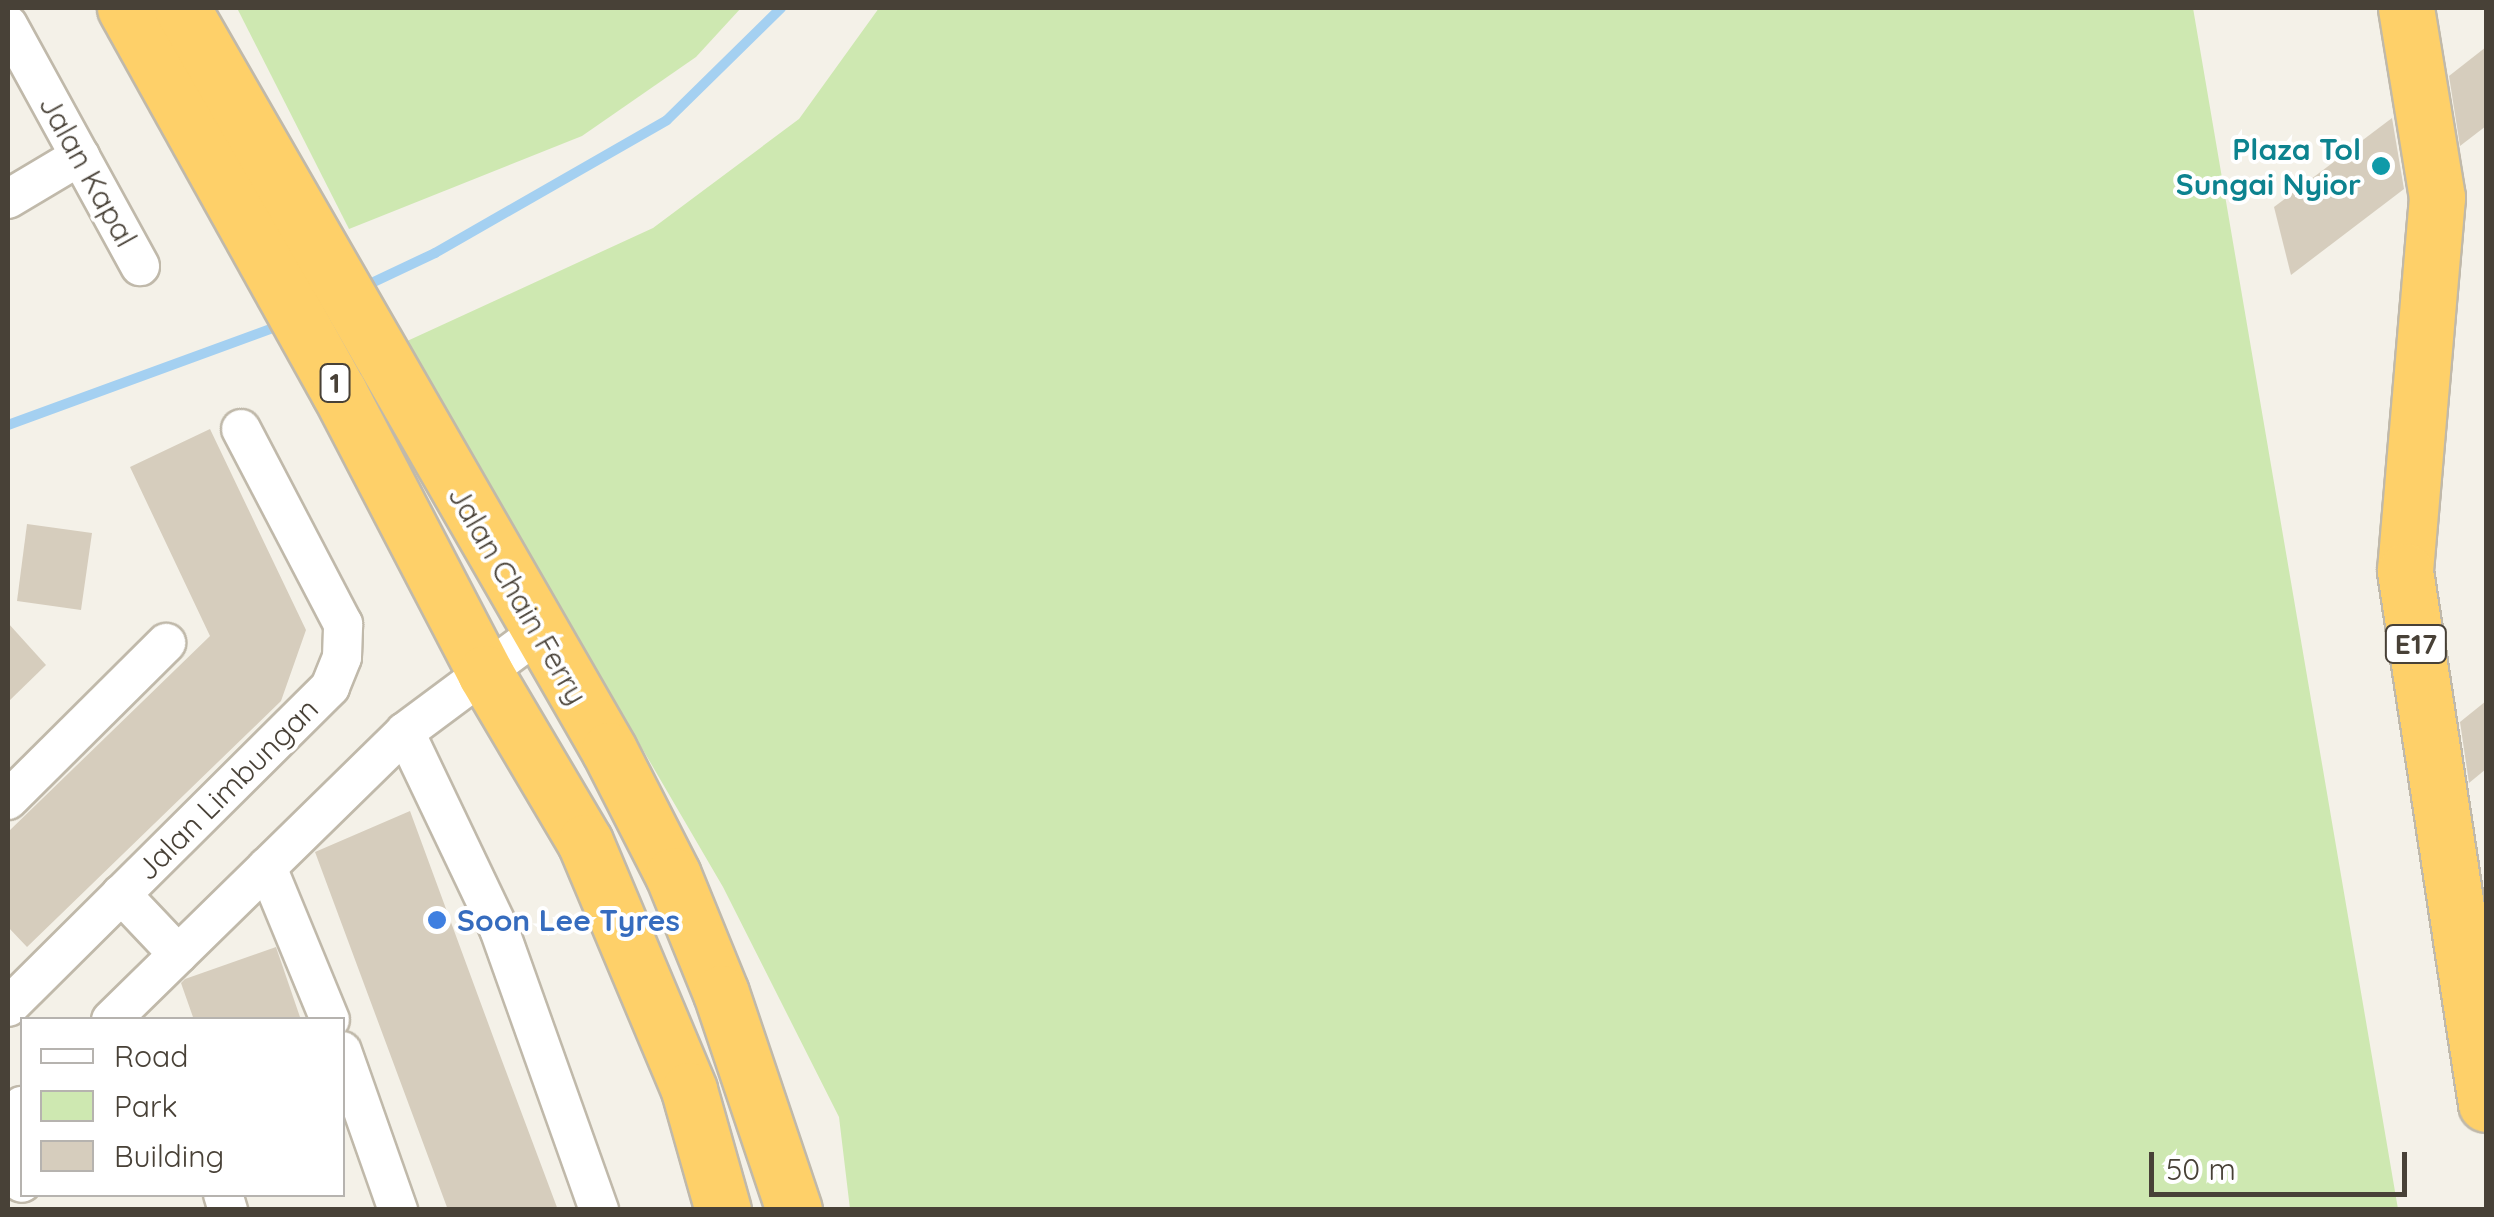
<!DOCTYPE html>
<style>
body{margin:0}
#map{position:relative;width:2494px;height:1217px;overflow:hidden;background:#f4f1e8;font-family:Quicksand,sans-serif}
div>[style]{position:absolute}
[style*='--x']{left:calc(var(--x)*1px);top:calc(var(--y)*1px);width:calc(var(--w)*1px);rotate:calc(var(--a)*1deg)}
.green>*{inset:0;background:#cee8b1}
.stream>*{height:10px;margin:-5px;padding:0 5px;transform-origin:5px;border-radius:5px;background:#a4d0f1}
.building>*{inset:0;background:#d6cdbd}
.roads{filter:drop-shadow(2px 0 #c0b9aa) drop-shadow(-2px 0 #c0b9aa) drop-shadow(0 2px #c0b9aa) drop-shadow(0 -2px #c0b9aa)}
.minor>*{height:38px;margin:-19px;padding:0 19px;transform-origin:19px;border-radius:19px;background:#fff}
.highway>*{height:55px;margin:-27.5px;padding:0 27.5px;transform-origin:27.5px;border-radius:27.5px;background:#fed069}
.dots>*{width:28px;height:28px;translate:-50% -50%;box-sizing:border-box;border:5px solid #fff;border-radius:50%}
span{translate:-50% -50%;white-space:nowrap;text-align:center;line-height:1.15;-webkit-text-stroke:8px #fff;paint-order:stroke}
.shield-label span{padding:2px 8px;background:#fff;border:2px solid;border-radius:8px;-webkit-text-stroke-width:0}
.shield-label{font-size:28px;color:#484137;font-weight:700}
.culture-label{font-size:30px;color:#0d838f;font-weight:700}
.right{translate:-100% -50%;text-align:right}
.street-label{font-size:30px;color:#484137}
.shop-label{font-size:30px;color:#366cbe;font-weight:700}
.left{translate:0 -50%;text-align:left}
.frame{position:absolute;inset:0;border:10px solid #484137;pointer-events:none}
.legend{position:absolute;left:20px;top:1017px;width:325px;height:180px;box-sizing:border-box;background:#fff;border:2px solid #b6b3af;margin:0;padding:12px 18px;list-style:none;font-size:30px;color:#484137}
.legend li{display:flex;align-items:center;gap:20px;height:50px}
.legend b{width:50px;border:2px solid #b6b3af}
.scale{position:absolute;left:2149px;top:1152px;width:258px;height:45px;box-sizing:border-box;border:5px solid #484137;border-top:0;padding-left:12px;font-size:30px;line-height:35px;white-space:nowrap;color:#484137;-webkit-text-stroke:8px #fff;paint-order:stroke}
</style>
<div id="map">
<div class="green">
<i style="clip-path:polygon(237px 8px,741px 8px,696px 57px,582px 136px,349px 229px)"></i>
<i style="clip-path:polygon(879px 8px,2193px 8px,2398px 1209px,850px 1209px,839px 1117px,723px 887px,405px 342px,653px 228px,799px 119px)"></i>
</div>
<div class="stream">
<i style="--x:361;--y:288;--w:82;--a:-25.3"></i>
<i style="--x:435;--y:253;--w:267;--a:-29.8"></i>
<i style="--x:667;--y:120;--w:160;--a:-44.5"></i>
<i style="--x:8;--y:425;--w:292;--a:-20.1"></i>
</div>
<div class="building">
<i style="clip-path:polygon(2486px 47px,2486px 126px,2460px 146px,2449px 76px)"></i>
<i style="clip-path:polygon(2392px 118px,2404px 189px,2291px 275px,2274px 207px)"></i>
<i style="clip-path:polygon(210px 429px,306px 630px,281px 701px,27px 947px,8px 927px,8px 832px,210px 636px,130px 467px)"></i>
<i style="clip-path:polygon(27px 524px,92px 533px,81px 610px,17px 601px)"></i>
<i style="clip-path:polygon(8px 623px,46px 665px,8px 702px)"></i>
<i style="clip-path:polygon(2486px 701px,2486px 769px,2469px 783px,2460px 722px)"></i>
<i style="clip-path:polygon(410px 811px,498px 1050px,558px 1210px,448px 1210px,315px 852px)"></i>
<i style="clip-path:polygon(276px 947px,301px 1020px,194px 1020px,181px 983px,185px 979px)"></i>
</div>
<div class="roads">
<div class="minor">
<i style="--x:8;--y:25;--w:275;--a:61.3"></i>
<i style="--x:8;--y:199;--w:84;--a:-30.8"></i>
<i style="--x:405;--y:732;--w:218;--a:64.5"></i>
<i style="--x:499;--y:929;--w:298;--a:70.4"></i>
<i style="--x:8;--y:800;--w:223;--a:-44.8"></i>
<i style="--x:267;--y:867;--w:165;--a:67.6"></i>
<i style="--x:121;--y:894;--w:83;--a:46.5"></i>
<i style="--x:8;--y:1007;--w:454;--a:-44.8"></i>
<i style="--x:330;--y:687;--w:32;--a:-68"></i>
<i style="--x:342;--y:657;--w:33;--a:-88"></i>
<i style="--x:343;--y:624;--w:220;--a:-117.6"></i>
<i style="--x:111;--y:1020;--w:412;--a:-44.4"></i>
<i style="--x:405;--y:732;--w:166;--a:-36.7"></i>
<i style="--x:342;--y:1051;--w:169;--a:70.6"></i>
<i style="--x:8;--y:1121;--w:21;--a:-47"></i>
<i style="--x:8;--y:1141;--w:44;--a:71.6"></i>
<i style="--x:223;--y:1194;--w:17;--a:73"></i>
</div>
<div class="highway">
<i style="--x:125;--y:8;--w:440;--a:60.9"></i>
<i style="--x:339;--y:392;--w:317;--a:62.5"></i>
<i style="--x:485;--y:673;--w:196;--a:59.4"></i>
<i style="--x:585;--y:842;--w:269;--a:67.2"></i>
<i style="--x:689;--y:1090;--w:125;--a:74.2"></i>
<i style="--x:182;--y:8;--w:856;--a:60.08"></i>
<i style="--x:609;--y:750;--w:140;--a:62.9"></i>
<i style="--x:673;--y:875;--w:127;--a:67.9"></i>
<i style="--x:721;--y:993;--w:229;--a:71.4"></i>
<i style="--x:2406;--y:8;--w:192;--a:80.7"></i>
<i style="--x:2437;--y:197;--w:375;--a:94.9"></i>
<i style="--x:2405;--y:571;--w:539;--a:81.36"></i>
</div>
</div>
<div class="dots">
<i style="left:2381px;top:166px;background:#0f9aa8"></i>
<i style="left:437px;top:920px;background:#3f7fe0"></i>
</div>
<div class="shield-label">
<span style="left:335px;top:383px">1</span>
<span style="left:2416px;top:644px">E17</span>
</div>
<div class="culture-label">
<span class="right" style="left:2361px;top:166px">Plaza Tol<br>Sungai Nyior</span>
</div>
<div class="street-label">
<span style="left:88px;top:171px;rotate:61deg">Jalan Kapal</span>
<span style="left:518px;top:595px;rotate:60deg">Jalan Chain Ferry</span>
<span style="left:227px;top:789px;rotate:-45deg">Jalan Limbungan</span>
</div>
<div class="shop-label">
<span class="left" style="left:457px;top:920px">Soon Lee Tyres</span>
</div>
<div class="frame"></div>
<ul class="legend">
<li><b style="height:12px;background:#fff"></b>Road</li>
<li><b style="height:28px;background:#cee8b1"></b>Park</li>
<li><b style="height:28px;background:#d6cdbd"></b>Building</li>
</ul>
<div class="scale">50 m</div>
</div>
